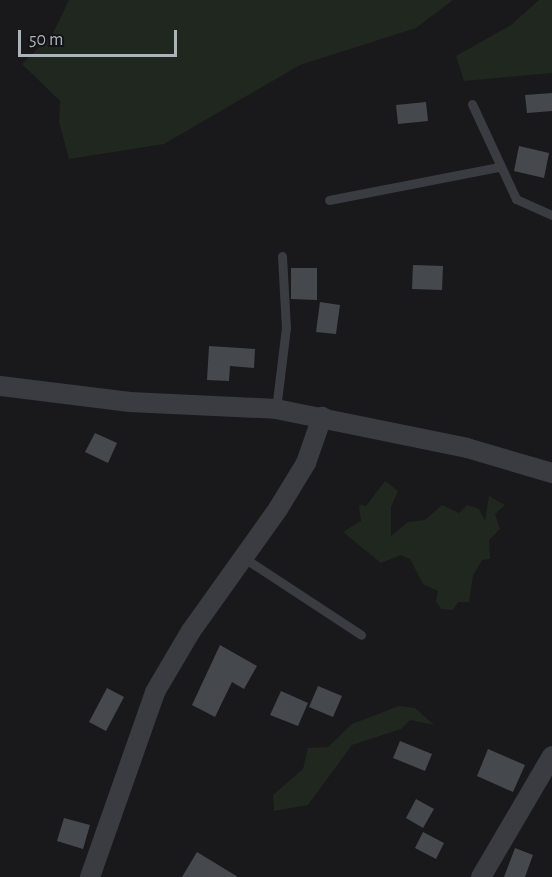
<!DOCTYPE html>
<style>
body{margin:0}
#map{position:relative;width:552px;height:877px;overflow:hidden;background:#19191c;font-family:"Alegreya Sans",sans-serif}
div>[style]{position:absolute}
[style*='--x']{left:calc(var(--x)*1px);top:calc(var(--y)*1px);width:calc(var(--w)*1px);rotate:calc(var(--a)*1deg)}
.green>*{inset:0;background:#1f271f}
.building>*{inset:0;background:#45484c}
.service>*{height:9px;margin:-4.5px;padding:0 4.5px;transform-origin:4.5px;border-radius:4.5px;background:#3a3c41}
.minor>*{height:20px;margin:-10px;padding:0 10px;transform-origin:10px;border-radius:10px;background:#3a3c41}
span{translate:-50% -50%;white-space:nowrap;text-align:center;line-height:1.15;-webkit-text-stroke:4.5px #141417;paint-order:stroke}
.scale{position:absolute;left:18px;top:30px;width:159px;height:27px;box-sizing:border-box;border:3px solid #abb3bc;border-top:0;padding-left:8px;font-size:18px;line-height:21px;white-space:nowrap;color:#abb3bc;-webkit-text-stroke:4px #141417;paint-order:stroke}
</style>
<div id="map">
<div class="green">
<i style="clip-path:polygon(69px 0,453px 0,416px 28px,300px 65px,164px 144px,69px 159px,59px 122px,60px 101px,22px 64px,52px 35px)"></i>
<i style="clip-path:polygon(539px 0,552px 0,552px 73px,464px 81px,456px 56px,511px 25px)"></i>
<i style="clip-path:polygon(385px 481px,398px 491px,391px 507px,391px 536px,408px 522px,425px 520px,442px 505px,459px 513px,467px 505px,479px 509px,485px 521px,489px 496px,505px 505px,495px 514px,500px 529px,489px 540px,490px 559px,482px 560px,473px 576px,469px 602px,458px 602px,453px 610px,441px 609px,436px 601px,438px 591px,423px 584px,410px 559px,401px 555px,381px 563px,343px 532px,361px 521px,359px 505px,366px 506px)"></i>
<i style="clip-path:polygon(399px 706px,415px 708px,434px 725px,410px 720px,401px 729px,352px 745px,308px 805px,274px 811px,273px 795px,303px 769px,308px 748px,328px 747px,352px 724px)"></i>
</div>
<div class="building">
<i style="clip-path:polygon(552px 93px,552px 111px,527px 113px,525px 95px)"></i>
<i style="clip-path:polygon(426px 102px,428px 121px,398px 124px,396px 105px)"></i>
<i style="clip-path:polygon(519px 146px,549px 153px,544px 178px,514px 171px)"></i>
<i style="clip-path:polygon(413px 265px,443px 266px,442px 290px,412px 289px)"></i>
<i style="clip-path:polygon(291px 268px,317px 268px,317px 300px,291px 299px)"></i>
<i style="clip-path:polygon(320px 302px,340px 305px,336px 334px,316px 332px)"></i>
<i style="clip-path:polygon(209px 346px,255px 349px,254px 368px,230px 366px,229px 381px,207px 380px)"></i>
<i style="clip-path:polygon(95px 433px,117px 443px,108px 463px,85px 452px)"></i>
<i style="clip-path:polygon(220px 645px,257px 666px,244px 689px,232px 682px,215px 717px,192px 705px)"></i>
<i style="clip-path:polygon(318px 686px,342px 696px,333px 717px,309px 707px)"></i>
<i style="clip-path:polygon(107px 688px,124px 697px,106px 731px,89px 722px)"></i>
<i style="clip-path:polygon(281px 691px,308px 703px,298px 726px,270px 715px)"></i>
<i style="clip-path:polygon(400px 741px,432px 754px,425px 771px,393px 758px)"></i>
<i style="clip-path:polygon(488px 749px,525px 765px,513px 792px,477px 776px)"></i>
<i style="clip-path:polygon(416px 799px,434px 809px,423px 828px,406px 818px)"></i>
<i style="clip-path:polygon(64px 818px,90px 825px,83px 849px,57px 841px)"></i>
<i style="clip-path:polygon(423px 832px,444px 843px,436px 859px,415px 848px)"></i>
<i style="clip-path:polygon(515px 848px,533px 855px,525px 877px,504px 877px)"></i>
<i style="clip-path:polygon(197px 852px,238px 877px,182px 877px)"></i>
</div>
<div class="service">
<i style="--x:472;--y:104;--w:105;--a:65.1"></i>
<i style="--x:516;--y:199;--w:39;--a:24"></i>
<i style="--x:329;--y:200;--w:172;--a:-11"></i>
<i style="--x:276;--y:409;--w:82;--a:-83"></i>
<i style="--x:286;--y:328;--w:72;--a:-93.2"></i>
<i style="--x:244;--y:558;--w:140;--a:33.3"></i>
</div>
<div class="minor">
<i style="--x:0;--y:386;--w:131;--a:7"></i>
<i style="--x:130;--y:402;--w:146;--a:2.7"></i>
<i style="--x:276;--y:409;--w:195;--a:11.5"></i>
<i style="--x:467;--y:448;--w:89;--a:16.4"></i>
<i style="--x:90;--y:877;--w:196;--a:-70.6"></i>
<i style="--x:155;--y:692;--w:71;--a:-59.5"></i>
<i style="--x:191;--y:631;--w:150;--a:-54.5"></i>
<i style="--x:278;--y:509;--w:54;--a:-58.7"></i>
<i style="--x:306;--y:463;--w:49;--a:-70.8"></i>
<i style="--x:481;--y:877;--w:140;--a:-59.6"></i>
</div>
<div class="scale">50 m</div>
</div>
